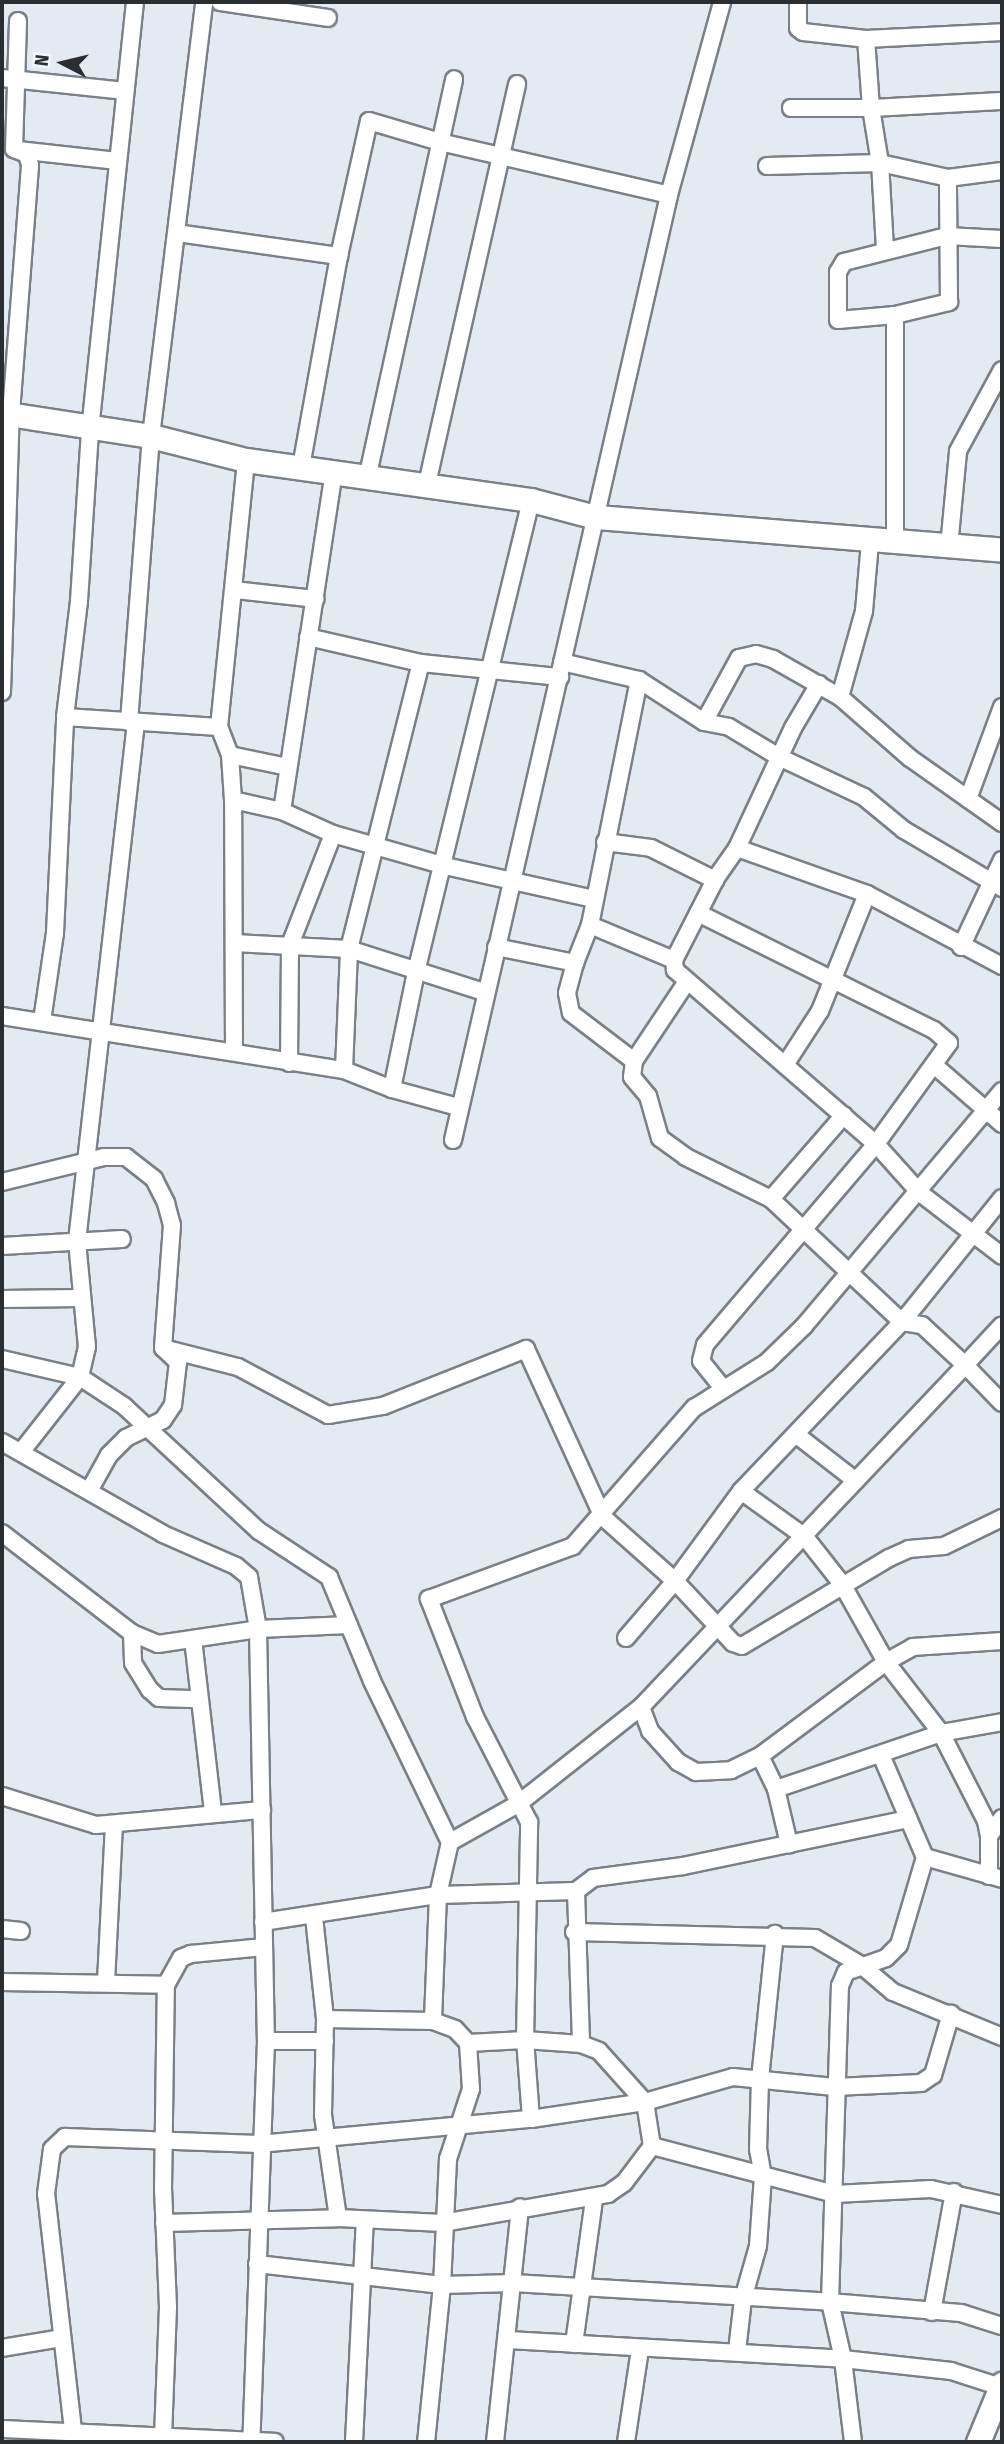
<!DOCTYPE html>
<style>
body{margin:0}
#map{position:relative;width:1004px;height:2444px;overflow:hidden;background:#e3eaf1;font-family:"Fira Sans Condensed",sans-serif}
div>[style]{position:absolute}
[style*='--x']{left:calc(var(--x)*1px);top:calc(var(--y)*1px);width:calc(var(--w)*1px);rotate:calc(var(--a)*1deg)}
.roads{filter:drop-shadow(2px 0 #7a8086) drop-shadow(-2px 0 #7a8086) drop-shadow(0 2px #7a8086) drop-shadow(0 -2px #7a8086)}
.street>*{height:16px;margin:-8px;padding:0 8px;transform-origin:8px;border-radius:8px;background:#fff}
.secondary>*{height:23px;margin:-11.5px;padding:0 11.5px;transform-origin:11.5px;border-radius:11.5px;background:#fff}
span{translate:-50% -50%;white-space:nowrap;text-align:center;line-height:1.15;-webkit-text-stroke:5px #f0f7fe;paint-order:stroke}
.frame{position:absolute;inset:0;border:4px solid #2b2e30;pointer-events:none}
.north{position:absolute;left:28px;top:28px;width:70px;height:70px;-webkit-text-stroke:5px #f0f7fe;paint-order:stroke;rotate:277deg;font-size:19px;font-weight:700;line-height:28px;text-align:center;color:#2b2e30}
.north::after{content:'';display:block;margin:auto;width:24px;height:32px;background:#2b2e30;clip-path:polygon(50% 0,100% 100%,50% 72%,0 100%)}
</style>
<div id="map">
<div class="roads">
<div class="street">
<i style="--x:220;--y:2;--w:109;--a:8.4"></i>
<i style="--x:798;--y:2;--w:26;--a:90"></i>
<i style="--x:798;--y:28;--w:6;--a:39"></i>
<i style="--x:803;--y:32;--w:63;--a:6.3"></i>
<i style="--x:866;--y:39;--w:136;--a:-2.9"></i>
<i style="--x:2;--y:78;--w:124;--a:6"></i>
<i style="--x:791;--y:108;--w:80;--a:0"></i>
<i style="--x:871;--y:108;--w:69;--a:-94.1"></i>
<i style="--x:18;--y:150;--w:100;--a:6.3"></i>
<i style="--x:767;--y:166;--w:113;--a:-1.5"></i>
<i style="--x:880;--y:163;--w:70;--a:12.4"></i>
<i style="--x:948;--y:178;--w:54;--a:-7.4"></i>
<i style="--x:177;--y:233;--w:164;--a:8.1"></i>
<i style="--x:885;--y:249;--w:86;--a:-93.3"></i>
<i style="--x:880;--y:163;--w:56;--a:-99.3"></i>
<i style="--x:871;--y:108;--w:131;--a:-3.1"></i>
<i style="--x:895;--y:315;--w:56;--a:-13.5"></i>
<i style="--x:949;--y:302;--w:124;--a:-90.5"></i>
<i style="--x:301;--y:467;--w:214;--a:-79.8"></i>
<i style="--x:339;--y:256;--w:138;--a:-77.5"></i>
<i style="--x:369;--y:121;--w:74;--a:16.5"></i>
<i style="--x:440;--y:142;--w:235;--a:13"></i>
<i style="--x:367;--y:479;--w:409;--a:-77.7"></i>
<i style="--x:427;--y:484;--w:410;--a:-77.3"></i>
<i style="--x:895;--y:544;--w:229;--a:-90"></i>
<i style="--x:895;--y:315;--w:57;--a:175"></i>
<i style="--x:838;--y:320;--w:48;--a:-90"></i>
<i style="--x:838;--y:272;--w:12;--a:-59"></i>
<i style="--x:844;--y:262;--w:106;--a:-14.2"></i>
<i style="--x:947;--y:236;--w:55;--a:3.1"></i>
<i style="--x:949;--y:547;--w:96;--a:-84.6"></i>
<i style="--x:958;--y:451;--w:92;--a:-61.5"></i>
<i style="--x:235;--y:590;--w:81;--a:6.4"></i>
<i style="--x:308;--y:637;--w:116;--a:13"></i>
<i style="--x:421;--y:663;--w:140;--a:5.8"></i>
<i style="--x:562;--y:662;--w:79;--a:13.2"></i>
<i style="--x:639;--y:680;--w:77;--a:32.9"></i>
<i style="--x:704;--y:722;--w:25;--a:11"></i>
<i style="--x:729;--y:727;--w:58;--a:31"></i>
<i style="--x:779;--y:757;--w:94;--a:25.2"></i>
<i style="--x:864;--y:797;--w:52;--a:39.5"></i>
<i style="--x:904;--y:830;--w:114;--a:30.6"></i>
<i style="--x:819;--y:684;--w:51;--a:120.6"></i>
<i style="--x:793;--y:728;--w:132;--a:115"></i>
<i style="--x:737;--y:848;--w:39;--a:125"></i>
<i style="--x:715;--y:880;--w:90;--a:117.1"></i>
<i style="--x:674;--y:960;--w:10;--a:84"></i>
<i style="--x:675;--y:970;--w:266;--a:40.9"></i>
<i style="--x:876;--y:1144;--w:66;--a:48.1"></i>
<i style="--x:920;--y:1193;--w:103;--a:37.5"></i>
<i style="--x:2;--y:692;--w:279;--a:-88.2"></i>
<i style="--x:11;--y:413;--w:249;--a:-85.6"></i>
<i style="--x:30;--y:165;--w:11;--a:-105"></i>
<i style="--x:27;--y:154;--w:14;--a:-159"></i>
<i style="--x:14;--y:149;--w:128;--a:-88.2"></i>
<i style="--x:840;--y:697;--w:89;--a:-74.4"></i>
<i style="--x:864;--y:611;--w:69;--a:-85"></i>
<i style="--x:65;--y:717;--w:154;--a:3.7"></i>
<i style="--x:129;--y:722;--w:287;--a:-85.6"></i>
<i style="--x:151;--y:436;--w:437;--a:-83"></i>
<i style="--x:704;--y:722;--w:73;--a:-61.3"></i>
<i style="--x:739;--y:658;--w:17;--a:-13"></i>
<i style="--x:756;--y:654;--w:18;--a:16"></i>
<i style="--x:773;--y:659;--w:77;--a:29.6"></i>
<i style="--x:840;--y:697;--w:93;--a:41.1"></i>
<i style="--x:910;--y:758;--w:113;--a:35.2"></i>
<i style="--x:230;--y:755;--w:59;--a:11.7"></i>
<i style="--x:968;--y:799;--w:98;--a:-69.7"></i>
<i style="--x:233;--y:800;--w:50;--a:12.7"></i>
<i style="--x:282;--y:811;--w:56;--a:24.3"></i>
<i style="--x:333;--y:834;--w:116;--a:15.9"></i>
<i style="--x:445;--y:866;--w:153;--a:12.5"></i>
<i style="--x:282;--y:811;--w:342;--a:-81.3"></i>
<i style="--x:605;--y:842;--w:46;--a:7.4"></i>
<i style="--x:651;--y:848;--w:72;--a:26.6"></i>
<i style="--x:737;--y:848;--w:138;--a:19.5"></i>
<i style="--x:867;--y:894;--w:153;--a:28.1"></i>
<i style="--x:698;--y:913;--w:263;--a:26.4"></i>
<i style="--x:934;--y:1030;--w:20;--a:41"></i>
<i style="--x:949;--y:1043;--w:125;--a:125.9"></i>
<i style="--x:876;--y:1144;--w:264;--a:130.4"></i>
<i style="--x:705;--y:1345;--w:16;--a:104"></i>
<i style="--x:701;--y:1361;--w:35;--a:51"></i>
<i style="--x:590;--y:925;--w:91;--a:22.6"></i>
<i style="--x:234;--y:943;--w:115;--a:3"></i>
<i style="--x:349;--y:949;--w:142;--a:17.7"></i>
<i style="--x:496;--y:947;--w:81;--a:11.4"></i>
<i style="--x:575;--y:963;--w:31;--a:105"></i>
<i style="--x:567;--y:993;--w:20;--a:79"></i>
<i style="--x:571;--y:1013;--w:79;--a:37.3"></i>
<i style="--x:634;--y:1061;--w:16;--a:97"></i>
<i style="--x:632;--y:1077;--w:25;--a:50"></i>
<i style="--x:648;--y:1096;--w:44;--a:74.1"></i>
<i style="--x:660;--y:1138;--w:32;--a:36"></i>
<i style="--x:686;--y:1157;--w:95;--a:26.3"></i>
<i style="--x:771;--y:1199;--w:180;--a:43.2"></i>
<i style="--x:902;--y:1322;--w:20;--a:9"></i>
<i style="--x:922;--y:1325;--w:59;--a:42.9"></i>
<i style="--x:965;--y:1365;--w:54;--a:-47.2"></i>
<i style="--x:961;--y:947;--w:96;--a:-64.8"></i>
<i style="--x:575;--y:963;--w:41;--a:-68.5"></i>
<i style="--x:590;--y:925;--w:250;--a:-78.7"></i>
<i style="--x:2;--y:1016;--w:346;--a:9"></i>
<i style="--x:344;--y:1070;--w:52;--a:21.6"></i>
<i style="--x:392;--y:1089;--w:68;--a:15.3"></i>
<i style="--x:42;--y:1021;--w:89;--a:-81.6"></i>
<i style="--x:55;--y:933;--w:216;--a:-87.3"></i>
<i style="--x:65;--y:717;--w:117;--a:-83.1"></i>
<i style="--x:79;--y:601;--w:171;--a:-86.3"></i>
<i style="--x:90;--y:430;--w:430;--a:-84"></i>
<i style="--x:234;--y:1052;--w:252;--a:-90.2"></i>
<i style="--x:233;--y:800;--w:45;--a:-93.8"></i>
<i style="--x:230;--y:755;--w:30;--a:-111"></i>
<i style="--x:219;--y:727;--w:268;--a:-84.2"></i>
<i style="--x:634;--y:1061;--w:94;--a:-56.3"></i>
<i style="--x:289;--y:1063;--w:118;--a:-89.5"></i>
<i style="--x:290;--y:945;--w:119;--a:-68.8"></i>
<i style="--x:785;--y:1065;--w:64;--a:-57.1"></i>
<i style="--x:820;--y:1011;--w:126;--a:-68.1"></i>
<i style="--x:934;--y:1065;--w:90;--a:40.9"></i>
<i style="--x:344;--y:1070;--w:121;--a:-87.6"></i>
<i style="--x:349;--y:949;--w:295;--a:-75.9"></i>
<i style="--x:392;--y:1089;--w:119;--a:-78.4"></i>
<i style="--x:416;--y:972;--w:486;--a:-76.3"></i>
<i style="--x:453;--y:1140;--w:969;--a:-77.12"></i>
<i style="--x:669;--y:195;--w:200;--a:-74.6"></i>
<i style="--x:2;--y:1182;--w:105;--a:-13.8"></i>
<i style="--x:104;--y:1157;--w:22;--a:0"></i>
<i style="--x:126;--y:1157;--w:36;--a:38"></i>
<i style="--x:154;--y:1179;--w:27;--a:63"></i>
<i style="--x:166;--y:1203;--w:23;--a:75"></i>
<i style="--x:172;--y:1225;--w:123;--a:94.2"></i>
<i style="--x:163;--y:1348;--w:21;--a:43"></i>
<i style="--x:178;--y:1362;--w:43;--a:96.6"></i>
<i style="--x:173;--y:1405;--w:18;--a:124"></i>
<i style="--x:163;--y:1420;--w:41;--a:154.1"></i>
<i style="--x:126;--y:1438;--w:24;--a:135"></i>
<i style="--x:109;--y:1455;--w:41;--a:119.1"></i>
<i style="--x:771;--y:1199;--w:111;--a:-49"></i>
<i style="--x:2;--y:1246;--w:120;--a:-3.3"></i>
<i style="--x:2;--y:1299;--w:79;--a:-0.7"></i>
<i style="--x:163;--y:1348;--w:77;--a:14.2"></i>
<i style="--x:238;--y:1367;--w:102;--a:28.1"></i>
<i style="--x:328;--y:1415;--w:56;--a:-9.3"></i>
<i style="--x:383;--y:1406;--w:154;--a:-21.7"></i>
<i style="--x:526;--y:1349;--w:185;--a:65.4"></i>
<i style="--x:603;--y:1517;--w:96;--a:41.6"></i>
<i style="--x:675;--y:1581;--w:85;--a:46.9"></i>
<i style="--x:733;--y:1643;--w:9;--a:18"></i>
<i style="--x:742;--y:1646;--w:171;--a:-30.9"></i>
<i style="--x:889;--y:1558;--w:22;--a:-24"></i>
<i style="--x:909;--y:1549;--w:35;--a:-5"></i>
<i style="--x:944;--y:1546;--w:64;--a:-25.8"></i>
<i style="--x:2;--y:1359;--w:80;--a:13"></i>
<i style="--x:80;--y:1377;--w:53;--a:33.4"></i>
<i style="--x:124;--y:1406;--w:184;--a:42.8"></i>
<i style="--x:259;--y:1531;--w:84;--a:33.3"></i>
<i style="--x:329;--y:1577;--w:113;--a:67.5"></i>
<i style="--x:372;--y:1681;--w:179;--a:64.2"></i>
<i style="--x:450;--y:1842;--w:54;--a:102.8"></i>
<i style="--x:438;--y:1895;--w:126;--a:92.3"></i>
<i style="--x:798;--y:1436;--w:73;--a:37.8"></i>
<i style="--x:2;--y:1442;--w:185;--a:29.7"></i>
<i style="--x:163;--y:1534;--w:80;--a:23.7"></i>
<i style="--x:236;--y:1566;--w:17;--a:40"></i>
<i style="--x:249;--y:1577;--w:53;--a:80.2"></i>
<i style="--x:258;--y:1629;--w:412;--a:88.9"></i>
<i style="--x:266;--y:2041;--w:400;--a:92.1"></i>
<i style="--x:21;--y:1452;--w:95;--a:-51.8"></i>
<i style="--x:80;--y:1377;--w:31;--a:-77"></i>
<i style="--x:87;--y:1347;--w:106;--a:-95.4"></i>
<i style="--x:77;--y:1241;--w:522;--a:-83.51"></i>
<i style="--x:741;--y:1491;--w:79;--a:35.7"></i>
<i style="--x:805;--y:1537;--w:60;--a:51.8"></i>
<i style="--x:842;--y:1584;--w:90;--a:60.6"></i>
<i style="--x:886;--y:1662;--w:90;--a:52.2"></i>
<i style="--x:941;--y:1733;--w:99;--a:62.9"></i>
<i style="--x:986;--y:1821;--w:15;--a:79"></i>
<i style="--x:2;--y:1533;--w:164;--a:37.6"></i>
<i style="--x:132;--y:1633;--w:30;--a:88"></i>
<i style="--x:133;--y:1663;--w:32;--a:58"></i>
<i style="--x:150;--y:1690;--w:12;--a:42"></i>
<i style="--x:159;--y:1698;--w:38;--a:2"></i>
<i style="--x:132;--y:1633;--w:28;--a:23"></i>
<i style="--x:158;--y:1644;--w:101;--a:-8.5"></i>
<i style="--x:258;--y:1629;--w:91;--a:-2.5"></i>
<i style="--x:626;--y:1638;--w:75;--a:-49.3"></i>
<i style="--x:675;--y:1581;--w:112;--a:-53.7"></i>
<i style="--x:741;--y:1491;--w:233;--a:-46.4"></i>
<i style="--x:902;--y:1322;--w:159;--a:-51.1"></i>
<i style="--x:193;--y:1639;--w:174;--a:83.4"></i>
<i style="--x:641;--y:1707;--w:26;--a:69"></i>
<i style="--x:650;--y:1731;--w:42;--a:47.9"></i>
<i style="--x:678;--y:1762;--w:21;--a:29"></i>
<i style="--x:696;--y:1772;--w:35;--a:-3"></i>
<i style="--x:731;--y:1770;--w:32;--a:-26"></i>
<i style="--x:760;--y:1756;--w:157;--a:-36.7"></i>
<i style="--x:886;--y:1662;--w:31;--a:-29"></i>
<i style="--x:913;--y:1647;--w:89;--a:-3.9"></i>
<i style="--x:881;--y:1755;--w:111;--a:66.7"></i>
<i style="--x:760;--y:1756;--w:37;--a:64"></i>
<i style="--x:776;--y:1789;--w:57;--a:76.7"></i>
<i style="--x:776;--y:1789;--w:174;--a:-18.7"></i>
<i style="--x:941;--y:1733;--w:62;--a:-10.2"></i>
<i style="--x:2;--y:1796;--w:98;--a:17.1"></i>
<i style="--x:96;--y:1825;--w:167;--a:-5.2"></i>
<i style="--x:450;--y:1842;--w:78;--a:-29.2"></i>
<i style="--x:518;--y:1804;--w:157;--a:-38.3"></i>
<i style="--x:641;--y:1707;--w:471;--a:-46.5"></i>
<i style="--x:965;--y:1365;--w:53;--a:45.8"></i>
<i style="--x:989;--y:1876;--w:40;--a:-90"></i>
<i style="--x:989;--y:1836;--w:22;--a:-54"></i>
<i style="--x:576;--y:1891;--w:153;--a:88.1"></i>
<i style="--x:314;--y:1917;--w:103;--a:83.8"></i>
<i style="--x:325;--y:2019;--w:108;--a:1.1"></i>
<i style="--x:433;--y:2021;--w:23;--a:20"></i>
<i style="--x:455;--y:2029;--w:19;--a:47"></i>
<i style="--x:468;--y:2043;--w:46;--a:86.3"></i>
<i style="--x:471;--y:2089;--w:74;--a:108.2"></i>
<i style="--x:448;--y:2159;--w:126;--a:92.7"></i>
<i style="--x:442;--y:2285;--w:158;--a:95.8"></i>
<i style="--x:263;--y:1922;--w:177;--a:-8.8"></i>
<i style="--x:438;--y:1895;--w:138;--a:-1.7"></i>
<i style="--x:576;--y:1891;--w:21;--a:-37"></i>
<i style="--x:593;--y:1878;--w:91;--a:-7.6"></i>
<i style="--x:683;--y:1866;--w:230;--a:-11.8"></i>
<i style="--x:2;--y:1929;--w:19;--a:6"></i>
<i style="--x:574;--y:1932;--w:241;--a:1.4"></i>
<i style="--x:815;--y:1938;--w:53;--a:30.4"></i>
<i style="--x:861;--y:1965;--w:42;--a:40.2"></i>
<i style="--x:893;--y:1992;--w:118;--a:22.4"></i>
<i style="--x:2;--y:1982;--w:164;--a:1"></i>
<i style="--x:106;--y:1982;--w:158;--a:-87.1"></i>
<i style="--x:325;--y:2019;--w:96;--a:91.2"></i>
<i style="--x:323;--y:2115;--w:104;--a:81.7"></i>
<i style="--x:266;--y:2041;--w:59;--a:0"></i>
<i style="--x:468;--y:2043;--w:57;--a:-3"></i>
<i style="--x:525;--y:2040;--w:56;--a:4.1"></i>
<i style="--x:581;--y:2044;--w:19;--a:21"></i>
<i style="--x:599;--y:2051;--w:69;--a:48"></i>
<i style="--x:645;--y:2102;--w:45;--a:81"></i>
<i style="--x:531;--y:2119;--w:79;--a:-94.3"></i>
<i style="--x:525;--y:2040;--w:218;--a:-88.9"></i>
<i style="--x:529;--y:1822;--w:118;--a:-117.2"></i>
<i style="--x:475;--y:1717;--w:127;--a:-111.3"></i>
<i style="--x:429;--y:1599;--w:153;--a:-20.2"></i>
<i style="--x:573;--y:1546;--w:184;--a:-48.8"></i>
<i style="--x:694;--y:1408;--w:86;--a:-32.2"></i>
<i style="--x:767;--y:1362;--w:52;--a:-44.2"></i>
<i style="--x:804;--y:1326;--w:307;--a:-49.9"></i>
<i style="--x:164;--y:2223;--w:174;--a:-1.6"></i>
<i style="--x:338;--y:2218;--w:105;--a:2.7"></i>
<i style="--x:443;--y:2223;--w:168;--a:-10"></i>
<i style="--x:608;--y:2194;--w:19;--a:-35"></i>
<i style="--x:624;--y:2183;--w:46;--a:-52.9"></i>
<i style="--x:652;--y:2146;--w:189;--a:14.7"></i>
<i style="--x:835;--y:2194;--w:96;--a:-3"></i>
<i style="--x:931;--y:2189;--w:73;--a:12.7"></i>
<i style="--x:257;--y:2264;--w:186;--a:6.5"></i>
<i style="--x:442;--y:2285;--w:71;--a:-1.6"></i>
<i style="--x:513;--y:2283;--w:318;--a:3.4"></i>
<i style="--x:830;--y:2302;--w:131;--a:4.8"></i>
<i style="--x:961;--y:2313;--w:43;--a:17.6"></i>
<i style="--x:932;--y:2312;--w:122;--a:-79.6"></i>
<i style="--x:508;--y:2340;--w:336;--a:3.2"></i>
<i style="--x:843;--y:2359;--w:109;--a:6.3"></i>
<i style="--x:951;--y:2371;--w:52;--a:17.7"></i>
<i style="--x:574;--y:2344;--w:146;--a:-82.1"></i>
<i style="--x:2;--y:2348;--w:61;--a:-9.5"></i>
<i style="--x:737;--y:2351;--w:52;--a:-83.4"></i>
<i style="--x:743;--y:2299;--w:55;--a:-74.2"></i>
<i style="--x:758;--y:2246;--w:69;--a:-85.9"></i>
<i style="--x:763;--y:2177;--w:27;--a:-100"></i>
<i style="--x:758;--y:2150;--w:71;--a:-88.4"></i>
<i style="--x:760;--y:2079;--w:146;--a:-84.1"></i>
<i style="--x:2;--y:2429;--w:273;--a:2.7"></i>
<i style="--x:73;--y:2430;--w:238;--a:-96.5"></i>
<i style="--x:46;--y:2194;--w:45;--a:-82.4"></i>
<i style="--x:52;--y:2149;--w:18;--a:-43"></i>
<i style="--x:65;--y:2137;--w:194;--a:2.1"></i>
<i style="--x:259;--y:2144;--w:273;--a:-5.3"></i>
<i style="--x:531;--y:2119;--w:115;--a:-8.5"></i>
<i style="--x:645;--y:2102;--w:91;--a:-15.9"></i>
<i style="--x:733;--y:2077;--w:102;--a:5.6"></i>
<i style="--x:835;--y:2087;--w:86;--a:-2.7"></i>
<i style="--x:921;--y:2083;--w:14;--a:-34"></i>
<i style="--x:933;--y:2075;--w:64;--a:-73.6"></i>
<i style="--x:163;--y:2437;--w:130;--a:-87.8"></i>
<i style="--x:168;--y:2307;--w:117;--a:-92.4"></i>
<i style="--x:163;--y:2190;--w:205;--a:-89.2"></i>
<i style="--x:166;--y:1985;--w:31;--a:-61"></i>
<i style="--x:181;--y:1958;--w:11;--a:-22"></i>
<i style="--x:191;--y:1954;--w:73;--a:-5.5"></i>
<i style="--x:354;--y:2442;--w:222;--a:-87.2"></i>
<i style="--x:495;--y:2442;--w:236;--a:-83.9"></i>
<i style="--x:626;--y:2442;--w:94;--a:-81.4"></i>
<i style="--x:853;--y:2442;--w:84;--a:-96.9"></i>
<i style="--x:843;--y:2359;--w:58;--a:-102.8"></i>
<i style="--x:830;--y:2302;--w:316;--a:-88.2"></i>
<i style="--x:840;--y:1986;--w:15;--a:-67"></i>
<i style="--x:846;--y:1972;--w:42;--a:-19.3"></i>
<i style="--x:886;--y:1958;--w:18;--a:-45"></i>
<i style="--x:899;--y:1945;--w:92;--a:-73.5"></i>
<i style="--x:925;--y:1857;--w:80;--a:15.9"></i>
</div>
<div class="secondary">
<i style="--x:2;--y:413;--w:151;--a:8.8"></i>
<i style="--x:151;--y:436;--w:98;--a:14.2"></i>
<i style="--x:246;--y:460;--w:288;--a:8"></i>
<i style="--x:531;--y:500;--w:67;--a:14.7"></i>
<i style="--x:596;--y:517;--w:407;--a:4.6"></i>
<i style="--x:978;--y:2442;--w:63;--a:-67.5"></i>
</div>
</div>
<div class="frame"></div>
<div class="north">N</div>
</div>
